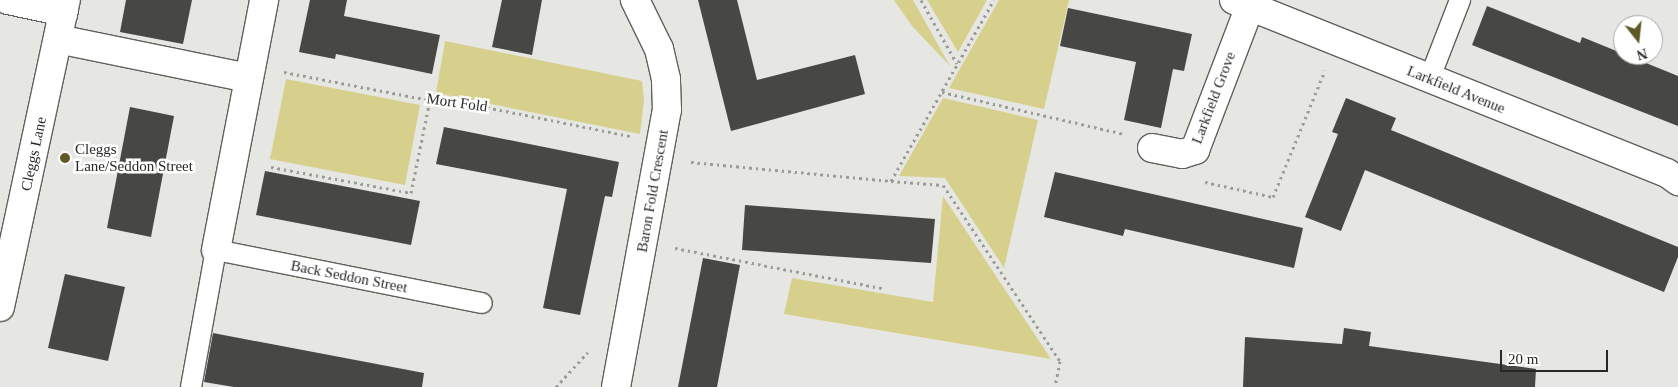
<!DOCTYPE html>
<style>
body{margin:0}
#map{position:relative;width:1678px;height:387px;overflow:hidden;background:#e6e6e2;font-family:Georgia,serif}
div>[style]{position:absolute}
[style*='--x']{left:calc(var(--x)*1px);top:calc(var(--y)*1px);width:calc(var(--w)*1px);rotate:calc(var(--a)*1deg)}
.green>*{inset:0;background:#d7d08d}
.building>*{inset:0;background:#474744}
.path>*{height:3px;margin-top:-1.5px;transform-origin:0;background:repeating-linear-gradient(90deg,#9b9b98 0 2.5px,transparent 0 6.5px)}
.roads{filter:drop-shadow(1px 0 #60605c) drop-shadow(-1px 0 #60605c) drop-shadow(0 1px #60605c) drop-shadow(0 -1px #60605c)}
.lane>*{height:20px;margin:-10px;padding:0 10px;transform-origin:10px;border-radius:10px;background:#fff}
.street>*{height:28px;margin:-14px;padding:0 14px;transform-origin:14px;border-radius:14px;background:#fff}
.primary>*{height:28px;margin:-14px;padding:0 14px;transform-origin:14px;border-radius:14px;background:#fff}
.dots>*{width:14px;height:14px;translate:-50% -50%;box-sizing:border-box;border:2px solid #fff;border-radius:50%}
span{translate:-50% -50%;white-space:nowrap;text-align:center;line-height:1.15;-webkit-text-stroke:5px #fff;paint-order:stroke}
.street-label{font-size:15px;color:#282827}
.poi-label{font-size:15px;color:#282827}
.left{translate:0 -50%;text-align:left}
.north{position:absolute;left:1613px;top:15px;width:50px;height:50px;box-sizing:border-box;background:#fff;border:1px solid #a9a9a9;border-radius:50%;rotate:164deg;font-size:14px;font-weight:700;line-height:20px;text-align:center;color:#282827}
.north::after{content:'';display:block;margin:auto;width:18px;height:22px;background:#605926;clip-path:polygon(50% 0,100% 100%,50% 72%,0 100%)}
.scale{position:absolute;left:1500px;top:350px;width:108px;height:22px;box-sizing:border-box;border:2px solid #282827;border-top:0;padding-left:6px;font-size:15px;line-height:18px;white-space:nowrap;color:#282827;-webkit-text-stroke:4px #fff;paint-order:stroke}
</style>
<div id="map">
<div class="green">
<i style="clip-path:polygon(894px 0,913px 0,950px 66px,912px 26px)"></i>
<i style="clip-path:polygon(927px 0,987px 0,958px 52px)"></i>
<i style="clip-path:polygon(999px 0,1069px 0,1044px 109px,949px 88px)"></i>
<i style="clip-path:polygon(445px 41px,642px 81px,644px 100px,640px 134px,436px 93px)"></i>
<i style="clip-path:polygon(286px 79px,420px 105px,405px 185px,270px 159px)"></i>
<i style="clip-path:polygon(943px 98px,1038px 120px,1004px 268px,945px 178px,899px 176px)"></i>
<i style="clip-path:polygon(943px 196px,1051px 359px,784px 314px,792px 278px,933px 302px)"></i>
</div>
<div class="building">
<i style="clip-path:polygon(126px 0,192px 0,183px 44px,120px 32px)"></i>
<i style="clip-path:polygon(310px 0,347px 0,344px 16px,440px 35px,432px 74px,336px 54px,335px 59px,299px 52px)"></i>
<i style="clip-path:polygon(502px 0,542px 0,532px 55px,492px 47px)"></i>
<i style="clip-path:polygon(698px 0,737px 0,757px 80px,855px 55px,865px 94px,731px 131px)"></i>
<i style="clip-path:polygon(1487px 6px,1580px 43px,1582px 37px,1678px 76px,1678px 126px,1472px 45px)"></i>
<i style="clip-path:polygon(1068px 8px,1192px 34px,1184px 71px,1173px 69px,1161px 128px,1124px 120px,1136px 62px,1060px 46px)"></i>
<i style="clip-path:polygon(1346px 98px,1396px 118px,1391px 130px,1678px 247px,1678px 257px,1664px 292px,1365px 170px,1341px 231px,1305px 217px,1338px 134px,1332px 132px)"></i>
<i style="clip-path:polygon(130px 107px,174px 116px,151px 237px,107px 228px)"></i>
<i style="clip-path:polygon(444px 127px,619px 162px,612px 197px,605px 196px,580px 315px,543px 308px,567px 189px,436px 164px)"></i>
<i style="clip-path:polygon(265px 171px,420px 201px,411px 245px,256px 215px)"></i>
<i style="clip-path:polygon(1055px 172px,1303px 228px,1294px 268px,1125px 229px,1123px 236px,1044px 217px)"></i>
<i style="clip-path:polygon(745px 205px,935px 219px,931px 263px,742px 250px)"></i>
<i style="clip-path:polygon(703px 258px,740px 265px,728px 329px,717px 387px,678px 387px)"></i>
<i style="clip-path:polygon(65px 274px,125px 287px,108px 361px,48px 348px)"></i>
<i style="clip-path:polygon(1344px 328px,1371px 332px,1369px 346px,1536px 369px,1535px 387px,1243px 387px,1245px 337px,1342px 344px)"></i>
<i style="clip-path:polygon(213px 333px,424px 373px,422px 387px,234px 387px,204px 382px)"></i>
</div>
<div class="path">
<i style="--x:921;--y:0;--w:73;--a:60.6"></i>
<i style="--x:284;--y:72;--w:149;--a:10.9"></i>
<i style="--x:430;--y:100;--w:7;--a:-27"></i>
<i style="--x:436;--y:97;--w:198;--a:11.4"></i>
<i style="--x:942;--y:92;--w:187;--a:13"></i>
<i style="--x:691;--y:162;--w:201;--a:5.4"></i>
<i style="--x:891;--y:181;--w:208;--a:-60.4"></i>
<i style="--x:271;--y:167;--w:142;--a:10.5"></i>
<i style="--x:411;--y:193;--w:95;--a:-78.5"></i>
<i style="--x:891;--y:181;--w:52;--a:4.4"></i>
<i style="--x:943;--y:185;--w:211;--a:56.4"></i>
<i style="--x:1060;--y:361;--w:26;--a:101"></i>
<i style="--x:1205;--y:182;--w:70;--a:12.4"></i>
<i style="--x:1273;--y:197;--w:137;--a:-67.7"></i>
<i style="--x:675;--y:248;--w:214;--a:11"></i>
<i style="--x:556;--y:387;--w:47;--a:-47.6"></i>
</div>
<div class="roads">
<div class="lane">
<i style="--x:1429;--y:80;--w:86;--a:-68.8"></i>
<i style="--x:191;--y:387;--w:139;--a:-79.7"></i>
<i style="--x:216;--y:250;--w:271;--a:11.3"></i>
</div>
<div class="street">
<i style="--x:8;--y:0;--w:57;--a:12.1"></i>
<i style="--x:1234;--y:0;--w:466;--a:21.8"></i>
<i style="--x:1667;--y:173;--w:14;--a:36"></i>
<i style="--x:58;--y:39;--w:194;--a:11.6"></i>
<i style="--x:1152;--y:148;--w:31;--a:11"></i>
<i style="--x:1182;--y:154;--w:14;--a:-17"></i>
<i style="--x:1195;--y:150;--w:154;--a:-69.1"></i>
<i style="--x:216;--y:250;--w:255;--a:-79.1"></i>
<i style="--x:616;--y:387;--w:282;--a:-79.6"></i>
<i style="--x:667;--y:110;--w:31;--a:-92"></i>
<i style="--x:666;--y:79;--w:31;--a:-103"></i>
<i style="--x:659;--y:49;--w:55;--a:-116.1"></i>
</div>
<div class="primary">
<i style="--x:0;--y:307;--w:314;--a:-77.9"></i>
</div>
</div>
<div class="dots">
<i style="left:65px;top:158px;background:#605926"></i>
</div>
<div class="street-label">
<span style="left:1456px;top:90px;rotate:22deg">Larkfield Avenue</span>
<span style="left:1214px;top:98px;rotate:-69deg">Larkfield Grove</span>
<span style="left:457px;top:103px;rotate:8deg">Mort Fold</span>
<span style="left:34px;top:154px;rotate:-78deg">Cleggs Lane</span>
<span style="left:653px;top:191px;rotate:-80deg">Baron Fold Crescent</span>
<span style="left:349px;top:277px;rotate:11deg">Back Seddon Street</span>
</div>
<div class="poi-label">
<span class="left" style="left:75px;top:158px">Cleggs<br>Lane/Seddon Street</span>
</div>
<div class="north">N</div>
<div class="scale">20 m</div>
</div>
